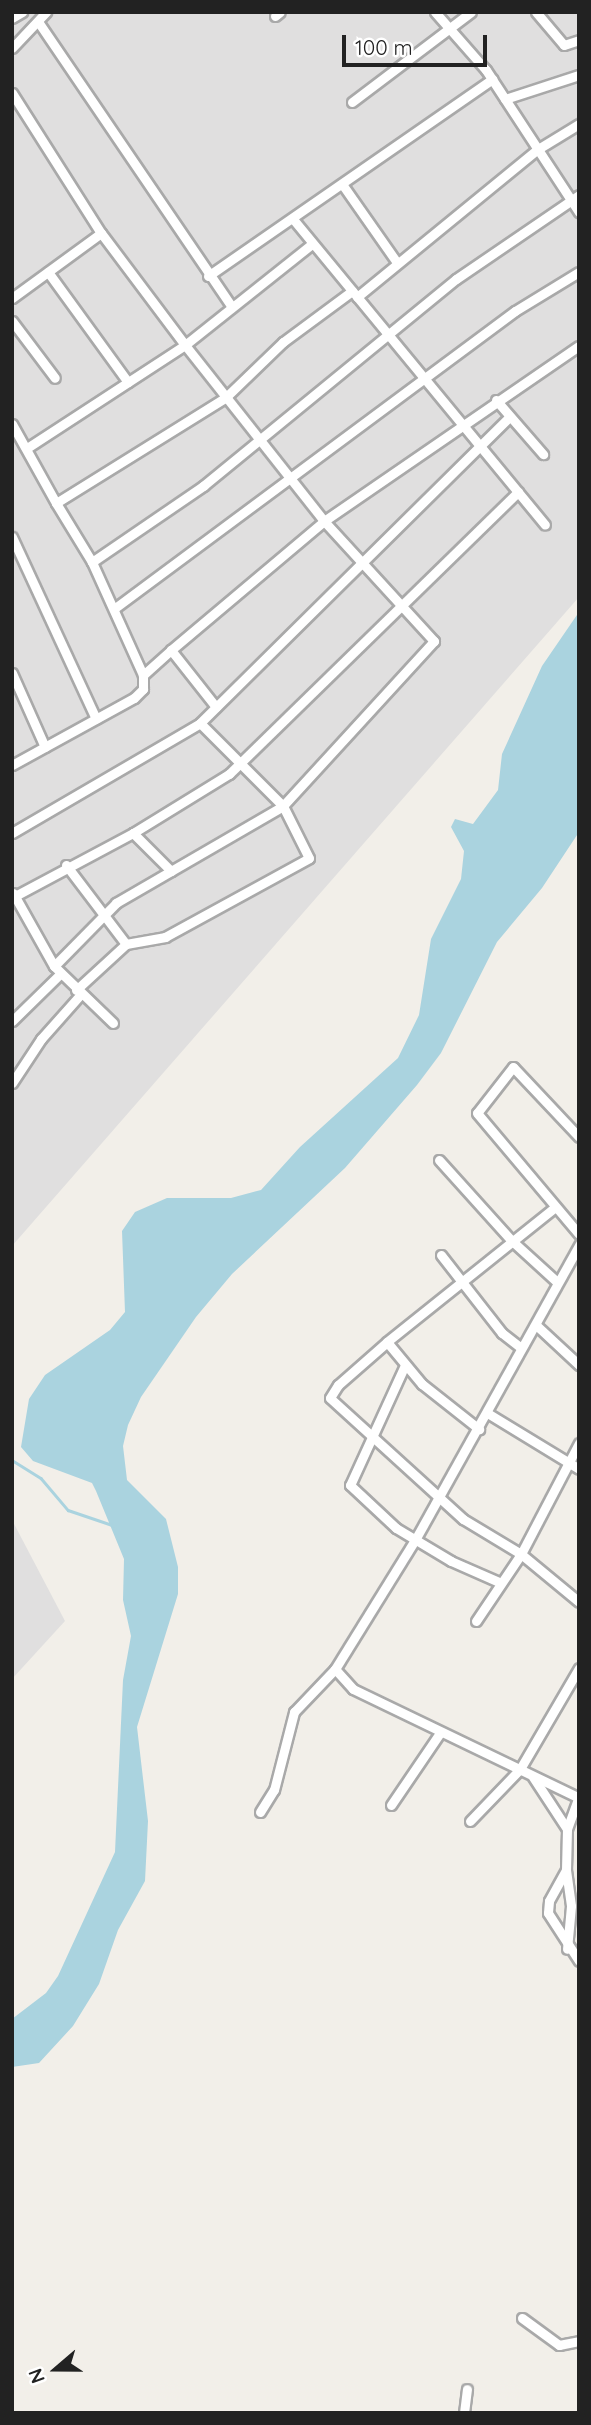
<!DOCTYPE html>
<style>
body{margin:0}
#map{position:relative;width:591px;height:2425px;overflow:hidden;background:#f2efe9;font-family:Quicksand,sans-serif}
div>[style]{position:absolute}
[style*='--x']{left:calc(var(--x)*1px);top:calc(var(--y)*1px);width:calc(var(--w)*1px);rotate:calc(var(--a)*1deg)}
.residential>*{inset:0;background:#e0dfdf}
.water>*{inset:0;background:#aad3df}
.stream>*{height:2.5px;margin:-1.25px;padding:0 1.25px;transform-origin:1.25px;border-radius:1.25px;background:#aad3df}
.roads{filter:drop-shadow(2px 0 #a9a9a9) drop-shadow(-2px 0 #a9a9a9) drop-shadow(0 2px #a9a9a9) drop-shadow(0 -2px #a9a9a9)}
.street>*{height:9px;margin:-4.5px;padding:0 4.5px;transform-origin:4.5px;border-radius:4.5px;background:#fff}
span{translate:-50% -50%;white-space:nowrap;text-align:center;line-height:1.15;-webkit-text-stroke:5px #fff;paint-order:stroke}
.frame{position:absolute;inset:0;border:14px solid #222;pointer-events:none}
.north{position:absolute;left:21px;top:2334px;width:70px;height:70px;-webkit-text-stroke:5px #fff;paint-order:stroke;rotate:250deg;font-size:19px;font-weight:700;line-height:28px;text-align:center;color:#222}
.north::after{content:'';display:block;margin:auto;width:24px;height:32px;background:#222;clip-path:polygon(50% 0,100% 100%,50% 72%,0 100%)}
.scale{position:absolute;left:342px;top:35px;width:145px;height:32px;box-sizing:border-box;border:4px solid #222;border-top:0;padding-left:9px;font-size:21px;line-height:24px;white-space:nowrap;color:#222;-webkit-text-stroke:5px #fff;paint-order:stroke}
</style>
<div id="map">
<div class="residential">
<i style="clip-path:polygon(12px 12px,579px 12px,579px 597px,12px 1246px)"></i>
<i style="clip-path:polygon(12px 1520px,65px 1621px,12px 1679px)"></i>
</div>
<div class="water">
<i style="clip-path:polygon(579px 612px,579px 832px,542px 888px,497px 942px,441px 1053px,417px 1085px,345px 1168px,232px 1274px,196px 1317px,141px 1397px,128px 1425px,123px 1446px,127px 1480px,166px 1519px,178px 1567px,178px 1594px,137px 1727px,148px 1821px,145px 1881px,118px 1930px,99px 1984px,73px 2026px,39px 2063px,12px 2067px,12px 2019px,46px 1993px,58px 1976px,115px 1852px,123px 1680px,131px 1636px,123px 1600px,124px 1559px,96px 1491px,92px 1483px,33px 1461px,21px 1447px,29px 1399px,45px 1375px,110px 1330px,125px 1312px,122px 1231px,135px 1212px,167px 1198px,231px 1198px,261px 1190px,300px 1147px,398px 1058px,419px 1015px,431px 939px,461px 879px,464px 851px,451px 827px,455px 819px,473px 824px,498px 790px,502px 754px,542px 666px)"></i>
</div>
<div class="stream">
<i style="--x:12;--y:1460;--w:34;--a:32"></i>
<i style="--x:41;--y:1478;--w:42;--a:49.8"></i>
<i style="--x:68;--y:1510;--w:50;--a:18.8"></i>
</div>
<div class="roads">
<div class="street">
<i style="--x:435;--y:12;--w:77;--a:48.7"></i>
<i style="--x:486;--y:70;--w:170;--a:56.8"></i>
<i style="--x:536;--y:12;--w:43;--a:49.7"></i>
<i style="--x:564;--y:45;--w:16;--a:-18"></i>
<i style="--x:275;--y:16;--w:6;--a:-39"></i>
<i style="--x:12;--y:18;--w:12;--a:-31"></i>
<i style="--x:39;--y:23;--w:343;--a:55.8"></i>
<i style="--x:12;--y:48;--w:50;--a:-46.6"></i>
<i style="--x:12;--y:93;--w:166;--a:57.6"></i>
<i style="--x:101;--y:233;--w:140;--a:53.1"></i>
<i style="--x:185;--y:345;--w:224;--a:51.7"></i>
<i style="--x:324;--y:521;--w:163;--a:47.5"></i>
<i style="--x:434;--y:641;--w:224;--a:132.5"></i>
<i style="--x:283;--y:806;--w:193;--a:149.9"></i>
<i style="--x:116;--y:903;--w:88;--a:134.5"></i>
<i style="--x:505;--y:99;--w:78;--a:-18"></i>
<i style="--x:352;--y:102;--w:149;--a:-37.1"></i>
<i style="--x:342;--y:184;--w:94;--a:55"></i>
<i style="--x:293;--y:219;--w:396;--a:50.5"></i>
<i style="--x:48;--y:272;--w:136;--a:54"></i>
<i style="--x:208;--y:276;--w:346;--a:-34.7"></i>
<i style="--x:357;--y:297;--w:234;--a:-39.3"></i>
<i style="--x:538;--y:149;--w:48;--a:-31.4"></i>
<i style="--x:12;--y:298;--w:110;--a:-36.1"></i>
<i style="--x:12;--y:321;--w:71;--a:53"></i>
<i style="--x:496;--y:400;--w:72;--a:49"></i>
<i style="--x:12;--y:424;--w:90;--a:60.9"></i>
<i style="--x:27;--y:448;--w:189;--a:-33.1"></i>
<i style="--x:185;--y:345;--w:162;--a:-38.5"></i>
<i style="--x:12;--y:537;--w:200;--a:65.2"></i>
<i style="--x:92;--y:562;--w:135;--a:-34.4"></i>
<i style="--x:203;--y:486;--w:327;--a:-39.3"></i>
<i style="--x:456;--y:279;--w:149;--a:-34.3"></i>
<i style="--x:115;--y:608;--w:498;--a:-36.6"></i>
<i style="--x:515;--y:311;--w:75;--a:-31.4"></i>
<i style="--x:171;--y:650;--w:38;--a:138"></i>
<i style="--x:143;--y:675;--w:124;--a:-114.3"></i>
<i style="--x:92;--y:562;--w:69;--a:-121.4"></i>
<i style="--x:56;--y:503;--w:200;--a:-31.9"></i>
<i style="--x:226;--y:397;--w:79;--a:-44"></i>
<i style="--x:283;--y:342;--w:86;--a:-36.5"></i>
<i style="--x:12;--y:673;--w:81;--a:66"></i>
<i style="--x:216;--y:707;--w:73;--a:-128.3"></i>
<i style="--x:171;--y:650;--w:200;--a:-40.1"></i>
<i style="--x:324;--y:521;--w:309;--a:-34.5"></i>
<i style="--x:12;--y:765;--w:139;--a:-28.8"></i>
<i style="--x:134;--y:698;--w:13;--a:-45"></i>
<i style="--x:143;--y:689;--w:14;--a:-90"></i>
<i style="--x:12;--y:833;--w:218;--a:-30.3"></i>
<i style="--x:200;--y:723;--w:433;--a:-44.7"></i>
<i style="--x:133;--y:833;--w:54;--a:45"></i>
<i style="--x:66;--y:865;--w:99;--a:52.8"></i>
<i style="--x:13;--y:893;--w:84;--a:60.7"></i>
<i style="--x:54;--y:966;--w:82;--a:44"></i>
<i style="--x:15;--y:896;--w:134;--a:-28.1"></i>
<i style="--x:133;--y:833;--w:113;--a:-31.6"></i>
<i style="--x:229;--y:774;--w:404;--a:-44.3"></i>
<i style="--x:76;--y:990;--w:68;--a:-42.6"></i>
<i style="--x:126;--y:944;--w:40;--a:-10"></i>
<i style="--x:165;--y:937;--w:164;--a:-28.7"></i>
<i style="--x:309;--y:858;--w:58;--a:-116.6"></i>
<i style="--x:283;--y:806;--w:117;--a:-135"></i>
<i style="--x:12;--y:1021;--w:67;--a:-44.4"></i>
<i style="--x:12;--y:1083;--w:53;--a:-56.6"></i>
<i style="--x:41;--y:1039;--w:59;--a:-48.4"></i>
<i style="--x:579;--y:1137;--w:96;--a:-133.3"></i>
<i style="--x:513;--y:1067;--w:58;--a:128"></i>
<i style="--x:477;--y:1113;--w:158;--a:49.9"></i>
<i style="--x:439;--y:1160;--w:108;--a:48"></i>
<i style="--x:511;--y:1240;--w:61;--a:42.3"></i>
<i style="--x:554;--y:1208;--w:214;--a:141.3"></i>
<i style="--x:387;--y:1342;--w:65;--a:138.7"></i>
<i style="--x:338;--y:1385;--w:15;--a:122"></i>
<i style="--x:330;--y:1398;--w:180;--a:42.3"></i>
<i style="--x:463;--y:1519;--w:68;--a:31.1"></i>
<i style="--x:521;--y:1554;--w:75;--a:39.6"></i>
<i style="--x:441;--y:1255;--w:99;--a:52"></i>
<i style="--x:502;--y:1333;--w:24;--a:38"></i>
<i style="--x:536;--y:1325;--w:59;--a:42.9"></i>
<i style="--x:387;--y:1342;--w:55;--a:50.2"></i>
<i style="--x:422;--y:1384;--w:73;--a:38.3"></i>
<i style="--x:405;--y:1365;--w:132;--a:114.6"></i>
<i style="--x:350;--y:1485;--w:63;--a:43.1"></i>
<i style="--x:396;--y:1528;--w:64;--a:31"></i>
<i style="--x:451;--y:1561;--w:52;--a:23.6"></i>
<i style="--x:489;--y:1414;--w:105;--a:31.4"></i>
<i style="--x:476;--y:1621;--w:81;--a:-56.1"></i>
<i style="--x:521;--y:1554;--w:125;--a:-62.4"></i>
<i style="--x:335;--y:1669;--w:27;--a:48"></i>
<i style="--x:353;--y:1689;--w:251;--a:25.7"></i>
<i style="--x:533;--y:1777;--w:62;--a:56.8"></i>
<i style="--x:567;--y:1829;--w:41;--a:91.4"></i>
<i style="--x:566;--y:1870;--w:35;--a:119"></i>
<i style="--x:549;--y:1901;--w:12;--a:95"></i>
<i style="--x:548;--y:1913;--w:57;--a:57.1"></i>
<i style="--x:391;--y:1805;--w:87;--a:-55.8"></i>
<i style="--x:260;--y:1812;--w:26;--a:-58"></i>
<i style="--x:274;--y:1790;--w:81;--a:-75.6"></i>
<i style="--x:294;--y:1712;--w:59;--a:-46.4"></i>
<i style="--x:335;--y:1669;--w:152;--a:-58.2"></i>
<i style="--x:415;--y:1540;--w:338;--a:-60.9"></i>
<i style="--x:470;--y:1821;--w:72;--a:-46.1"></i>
<i style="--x:520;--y:1769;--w:117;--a:-59.7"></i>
<i style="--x:567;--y:1829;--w:33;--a:-70"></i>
<i style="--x:566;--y:1870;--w:36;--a:82"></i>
<i style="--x:571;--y:1906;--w:43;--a:95.3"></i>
<i style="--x:522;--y:2318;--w:46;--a:36.1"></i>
<i style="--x:559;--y:2345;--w:20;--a:-11"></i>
<i style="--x:464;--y:2413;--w:24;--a:-83"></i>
</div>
</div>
<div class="frame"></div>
<div class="north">N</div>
<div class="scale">100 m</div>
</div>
